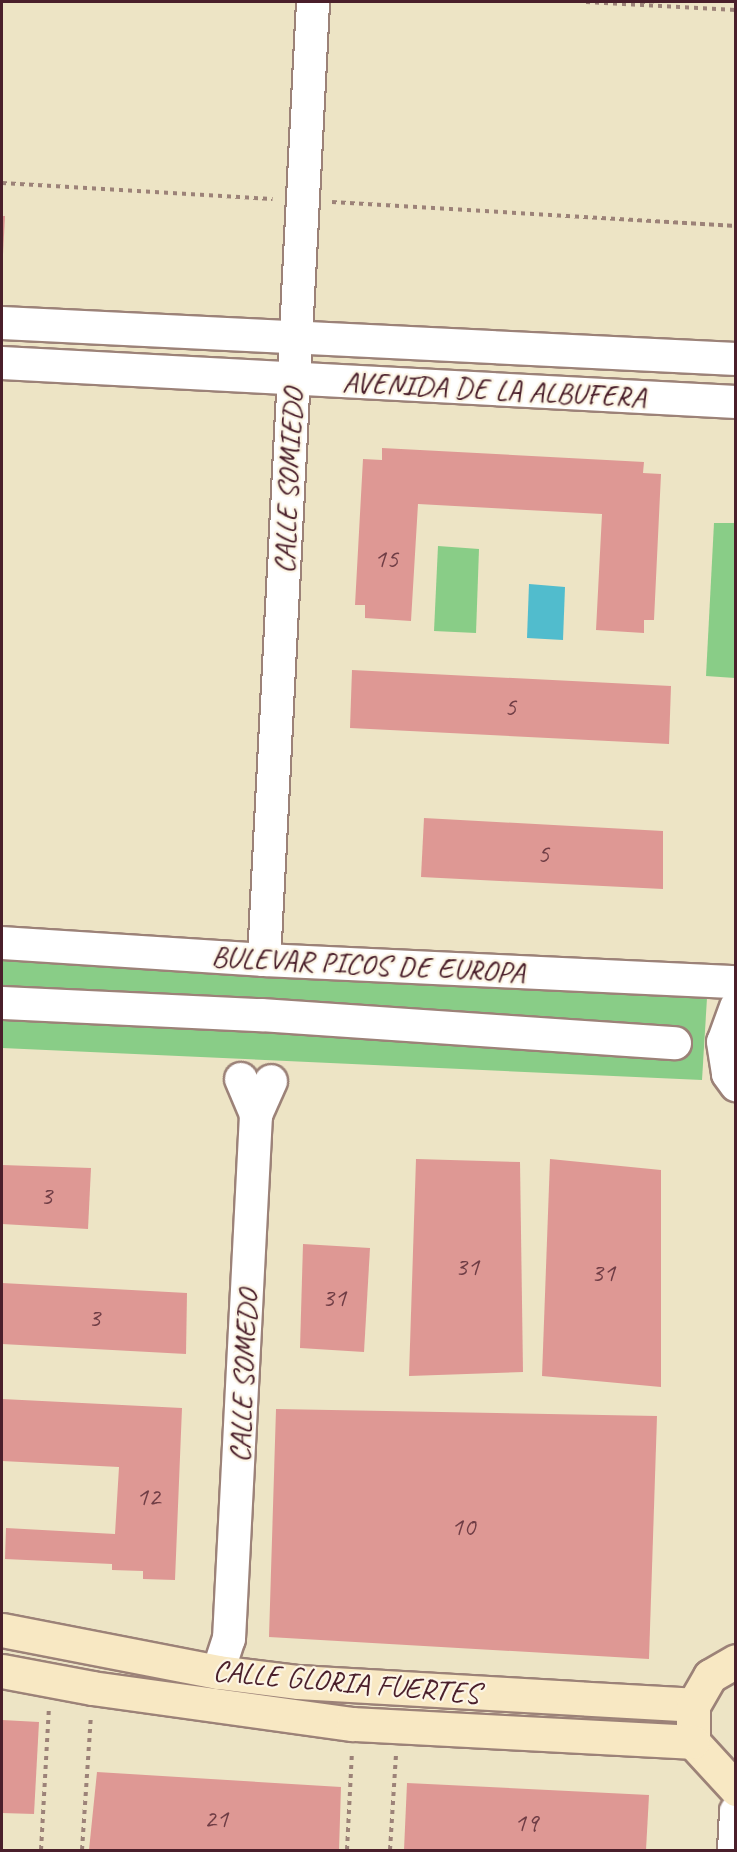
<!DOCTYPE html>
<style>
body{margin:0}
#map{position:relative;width:737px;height:1852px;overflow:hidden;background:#ede4c5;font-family:Caveat,sans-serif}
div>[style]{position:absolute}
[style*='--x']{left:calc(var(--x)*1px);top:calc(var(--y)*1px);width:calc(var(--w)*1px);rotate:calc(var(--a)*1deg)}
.green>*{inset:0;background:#89cd87}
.water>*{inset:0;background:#51bccd}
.building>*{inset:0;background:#de9894}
.path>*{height:4px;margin-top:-2px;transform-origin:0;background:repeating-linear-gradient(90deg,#9c8278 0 4.5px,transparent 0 9px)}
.roads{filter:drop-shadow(2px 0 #9c8278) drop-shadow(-2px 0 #9c8278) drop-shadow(0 2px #9c8278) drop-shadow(0 -2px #9c8278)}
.street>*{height:32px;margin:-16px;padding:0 16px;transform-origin:16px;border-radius:16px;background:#fff}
.secondary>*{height:33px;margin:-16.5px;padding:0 16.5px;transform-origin:16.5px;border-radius:16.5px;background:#f8e8c3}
span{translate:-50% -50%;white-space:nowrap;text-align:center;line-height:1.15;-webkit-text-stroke:4.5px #fcf5e5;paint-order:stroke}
.number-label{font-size:27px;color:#6f3d45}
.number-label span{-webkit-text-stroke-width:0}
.street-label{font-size:30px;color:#4a1f2b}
.frame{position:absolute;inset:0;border:3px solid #4a1f2b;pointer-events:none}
</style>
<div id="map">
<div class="green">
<i style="clip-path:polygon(714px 523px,735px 523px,735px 678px,706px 676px)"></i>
<i style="clip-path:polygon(438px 546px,479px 549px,476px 633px,434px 631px)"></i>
<i style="clip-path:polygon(2px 960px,707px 998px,702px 1080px,2px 1048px)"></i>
</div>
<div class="water">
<i style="clip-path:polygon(529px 584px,565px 587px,563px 640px,527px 638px)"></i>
</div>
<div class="building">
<i style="clip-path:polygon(2px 216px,5px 216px,3px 254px,2px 254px)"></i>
<i style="clip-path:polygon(382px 448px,644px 462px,643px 473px,661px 474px,654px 620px,644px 620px,644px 633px,596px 630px,602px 514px,418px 504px,411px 621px,365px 618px,365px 605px,355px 605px,363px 459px,382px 460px)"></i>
<i style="clip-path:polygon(352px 670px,671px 686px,669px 744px,350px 728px)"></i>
<i style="clip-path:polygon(424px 818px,663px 831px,663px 889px,421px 877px)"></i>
<i style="clip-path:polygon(416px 1159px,520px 1162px,523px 1372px,409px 1376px)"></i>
<i style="clip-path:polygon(550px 1159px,661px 1170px,661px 1387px,542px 1376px)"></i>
<i style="clip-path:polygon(2px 1165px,91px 1168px,88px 1229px,2px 1224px)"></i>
<i style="clip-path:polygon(303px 1244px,370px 1248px,364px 1352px,300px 1348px)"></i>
<i style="clip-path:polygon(2px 1283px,187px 1293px,186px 1354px,2px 1344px)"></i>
<i style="clip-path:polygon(2px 1399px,182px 1408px,175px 1580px,143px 1579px,143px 1571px,112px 1570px,112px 1564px,5px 1559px,6px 1528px,115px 1534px,119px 1467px,2px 1461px)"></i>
<i style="clip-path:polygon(276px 1409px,657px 1416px,649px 1659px,269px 1637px)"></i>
<i style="clip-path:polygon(2px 1720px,39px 1722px,34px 1814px,2px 1813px)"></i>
<i style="clip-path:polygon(97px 1772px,341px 1787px,339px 1850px,89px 1850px)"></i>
<i style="clip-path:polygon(407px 1783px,649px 1795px,646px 1850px,404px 1850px)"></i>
</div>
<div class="path">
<i style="--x:586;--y:2;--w:150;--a:3.1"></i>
<i style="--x:2;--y:183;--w:271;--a:3.4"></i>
<i style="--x:332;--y:202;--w:405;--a:3.4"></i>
<i style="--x:41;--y:1850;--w:142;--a:-86.8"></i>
<i style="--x:82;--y:1850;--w:134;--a:-86.2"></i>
<i style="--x:347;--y:1850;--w:98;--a:-87.1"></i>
<i style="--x:390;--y:1850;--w:95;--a:-86.4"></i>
</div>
<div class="roads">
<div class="street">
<i style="--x:2;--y:323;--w:735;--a:2.81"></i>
<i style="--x:2;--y:363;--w:735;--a:3.04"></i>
<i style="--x:2;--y:943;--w:263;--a:3.7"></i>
<i style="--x:264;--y:960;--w:473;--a:2.7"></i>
<i style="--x:264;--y:960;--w:959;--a:-87.07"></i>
<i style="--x:2;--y:1003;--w:259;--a:2.7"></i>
<i style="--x:261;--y:1015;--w:415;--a:3.9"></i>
<i style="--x:736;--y:1007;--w:37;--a:110"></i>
<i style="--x:723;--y:1042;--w:32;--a:81"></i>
<i style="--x:728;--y:1074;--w:14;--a:54"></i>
<i style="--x:241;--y:1079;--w:39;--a:67"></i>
<i style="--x:218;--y:1672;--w:35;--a:-72"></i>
<i style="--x:229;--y:1639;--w:525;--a:-87.05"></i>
<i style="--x:256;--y:1115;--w:37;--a:-66"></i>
<i style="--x:734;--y:1850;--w:39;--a:-87"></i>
</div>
<div class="secondary">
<i style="--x:2;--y:1630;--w:220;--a:11"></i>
<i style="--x:218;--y:1672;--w:81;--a:7.1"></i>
<i style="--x:298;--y:1682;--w:396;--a:3.3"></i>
<i style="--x:736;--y:1661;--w:30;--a:150"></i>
<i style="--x:710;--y:1676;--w:34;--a:120"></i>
<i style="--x:693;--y:1705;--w:37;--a:90"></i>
<i style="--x:693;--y:1742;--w:64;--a:47.5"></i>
<i style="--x:2;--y:1671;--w:92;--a:10.7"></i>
<i style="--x:92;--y:1688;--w:263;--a:7.9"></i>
<i style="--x:353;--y:1724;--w:340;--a:3"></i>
</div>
</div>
<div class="number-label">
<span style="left:386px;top:559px">15</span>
<span style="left:510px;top:707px">5</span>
<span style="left:543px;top:854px">5</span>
<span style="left:46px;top:1196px">3</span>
<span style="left:467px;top:1267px">31</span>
<span style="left:603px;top:1273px">31</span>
<span style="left:334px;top:1298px">31</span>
<span style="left:94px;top:1318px">3</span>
<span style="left:148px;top:1497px">12</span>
<span style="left:463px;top:1527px">10</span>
<span style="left:216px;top:1819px">21</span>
<span style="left:526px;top:1823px">19</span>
</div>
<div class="street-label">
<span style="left:494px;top:389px;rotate:3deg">AVENIDA DE LA ALBUFERA</span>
<span style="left:288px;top:481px;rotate:-87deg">CALLE SOMIEDO</span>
<span style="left:368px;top:964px;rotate:3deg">BULEVAR PICOS DE EUROPA</span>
<span style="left:243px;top:1376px;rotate:-87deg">CALLE SOMEDO</span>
<span style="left:346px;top:1682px;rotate:5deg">CALLE GLORIA FUERTES</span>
</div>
<div class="frame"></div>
</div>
